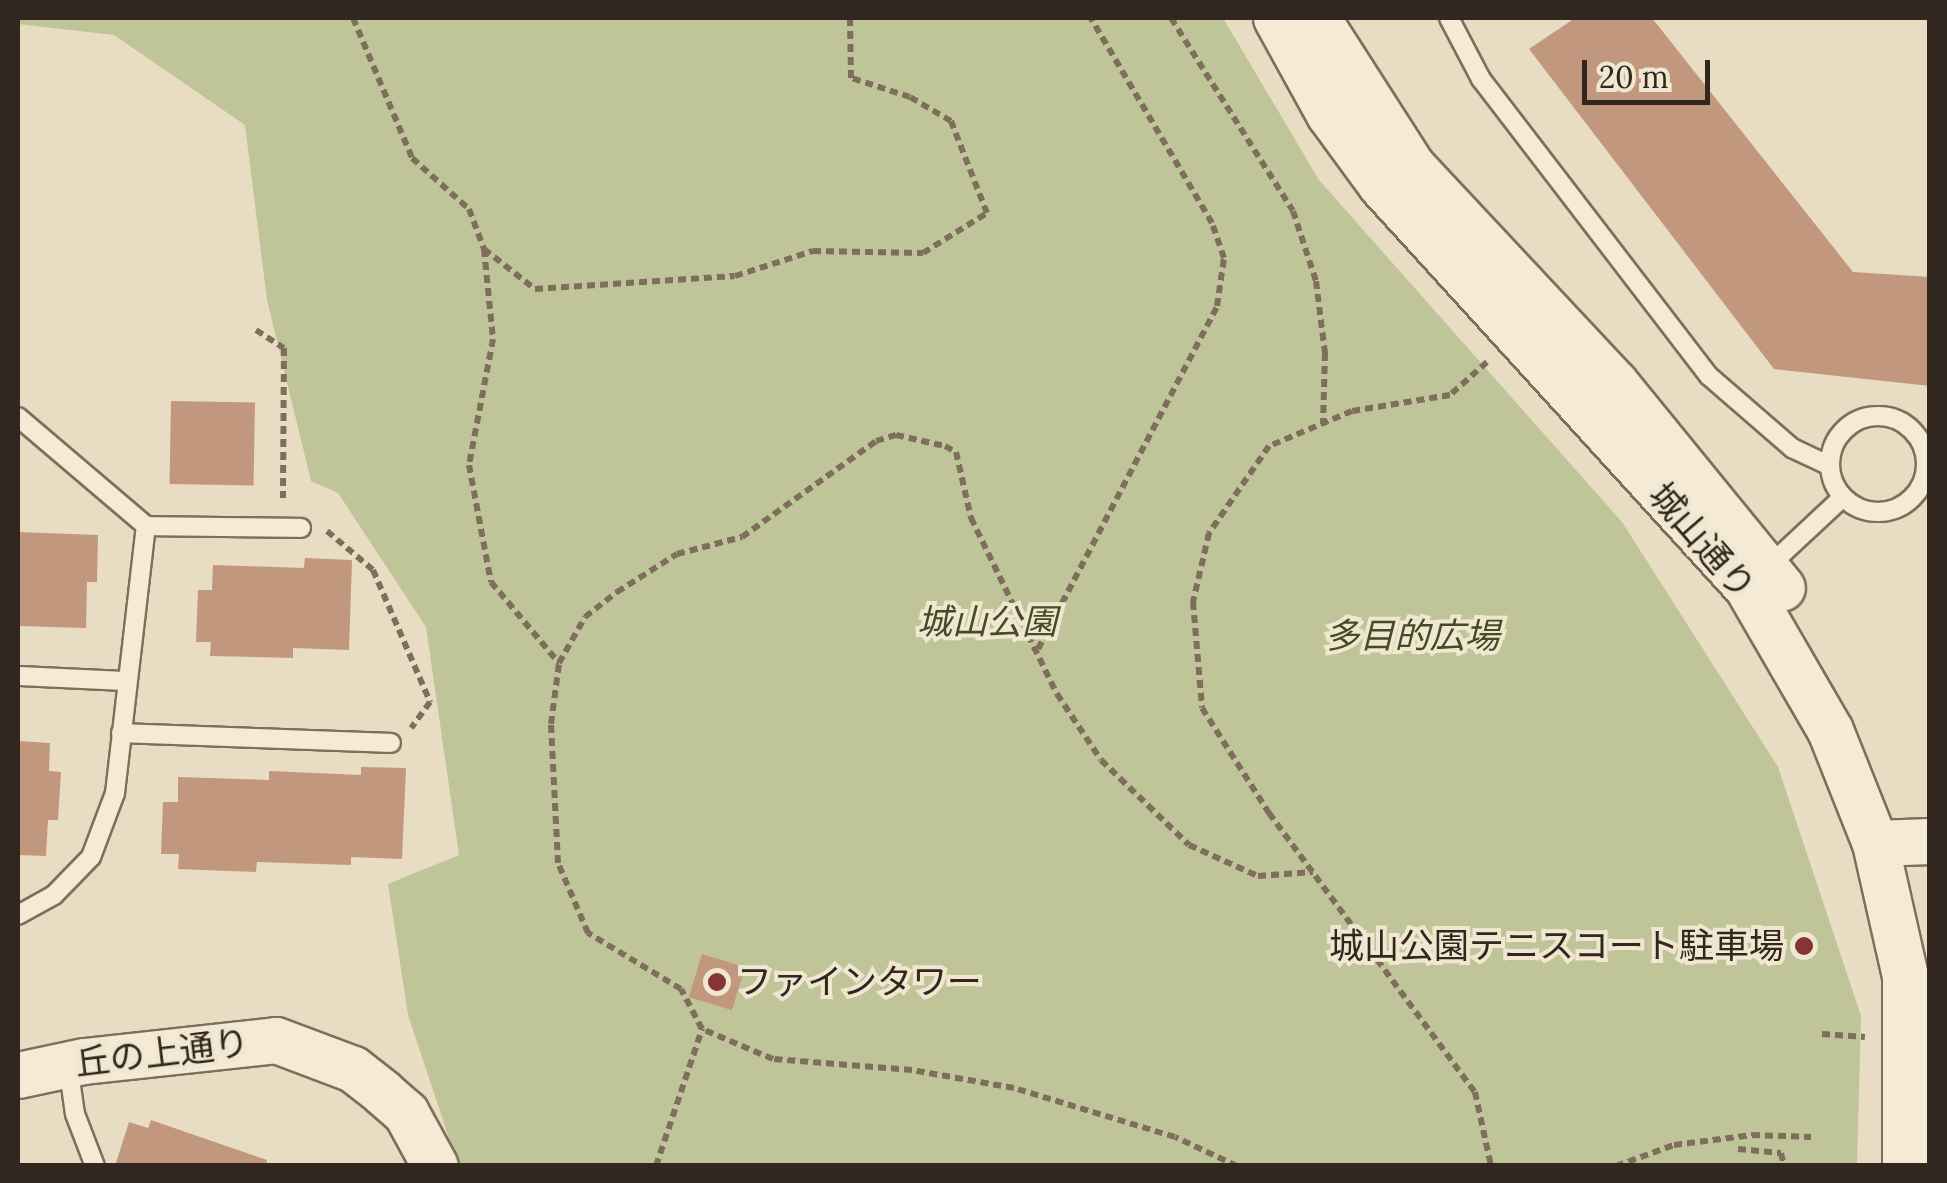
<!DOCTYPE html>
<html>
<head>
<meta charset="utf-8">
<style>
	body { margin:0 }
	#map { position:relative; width:1947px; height:1183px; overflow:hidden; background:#e8dcc3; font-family:Lora,"Noto Sans JP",serif }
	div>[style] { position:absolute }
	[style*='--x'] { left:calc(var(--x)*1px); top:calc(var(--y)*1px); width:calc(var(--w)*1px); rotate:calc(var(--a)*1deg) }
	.green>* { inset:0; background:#c0c499 }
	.building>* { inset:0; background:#c1987d; transform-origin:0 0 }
	.path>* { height:6px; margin-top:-3px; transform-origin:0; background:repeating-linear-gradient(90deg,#7f6e5c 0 8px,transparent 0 13px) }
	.roads { filter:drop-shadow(2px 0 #7f6e5c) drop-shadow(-2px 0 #7f6e5c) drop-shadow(0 2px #7f6e5c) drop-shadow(0 -2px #7f6e5c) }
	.service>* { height:18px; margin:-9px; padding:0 9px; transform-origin:9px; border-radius:9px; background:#f4ead5 }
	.service>.ring { margin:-9px; padding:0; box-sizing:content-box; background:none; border:18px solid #f4ead5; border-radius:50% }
	.tertiary>* { height:45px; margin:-22.5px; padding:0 22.5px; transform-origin:22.5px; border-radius:22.5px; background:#f4ead5 }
	.dots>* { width:28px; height:28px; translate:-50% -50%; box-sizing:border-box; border:5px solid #f0e7d1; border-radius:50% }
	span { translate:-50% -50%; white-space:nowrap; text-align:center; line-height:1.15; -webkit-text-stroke:8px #f0e7d1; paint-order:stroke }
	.street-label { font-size:35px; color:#31271e }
	.park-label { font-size:35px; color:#434b27; font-style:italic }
	.poi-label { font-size:35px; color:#31271e }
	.right { translate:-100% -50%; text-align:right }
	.left { translate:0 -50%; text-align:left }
	.frame { position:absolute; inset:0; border:20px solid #31271e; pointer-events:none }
	.scale { position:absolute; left:1582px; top:60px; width:128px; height:45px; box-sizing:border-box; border:5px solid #31271e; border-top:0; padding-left:12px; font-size:30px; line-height:35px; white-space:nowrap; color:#31271e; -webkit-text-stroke:8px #f0e7d1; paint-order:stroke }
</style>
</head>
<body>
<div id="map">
	<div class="green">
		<i style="clip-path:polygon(18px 18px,1223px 18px,1319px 180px,1622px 522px,1778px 767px,1861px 1016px,1857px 1165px,458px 1165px,408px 1015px,388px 884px,459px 855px,426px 627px,338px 493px,311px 481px,267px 300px,245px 125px,114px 35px,18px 24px)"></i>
	</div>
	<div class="building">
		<i style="clip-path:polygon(1575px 18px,1652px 18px,1853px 272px,1930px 277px,1930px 386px,1774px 369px,1529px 49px)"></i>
		<i style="left:171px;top:401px;width:84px;height:83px;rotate:1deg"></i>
		<i style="clip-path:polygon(18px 532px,98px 535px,97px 582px,87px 582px,86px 628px,18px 626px)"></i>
		<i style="clip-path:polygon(305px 558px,352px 560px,349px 650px,293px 648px,293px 658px,210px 656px,211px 642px,196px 642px,198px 590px,212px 590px,213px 565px,304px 568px)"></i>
		<i style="clip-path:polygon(18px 741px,50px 743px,49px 771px,61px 772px,58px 820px,48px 820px,46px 856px,18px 855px)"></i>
		<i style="clip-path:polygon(361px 767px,406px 768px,402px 859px,351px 857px,351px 865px,257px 862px,256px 872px,178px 869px,179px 854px,161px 854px,163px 802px,178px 802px,178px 777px,269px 780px,269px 771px,361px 775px)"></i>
		<i style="left:702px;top:954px;width:45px;height:45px;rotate:17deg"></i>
		<i style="clip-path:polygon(151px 1120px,267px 1160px,266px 1166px,115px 1166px,129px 1122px,148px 1128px)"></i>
	</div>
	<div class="path">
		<i style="--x:353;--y:18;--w:152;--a:67.1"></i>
		<i style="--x:412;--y:158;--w:76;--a:41.8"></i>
		<i style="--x:469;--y:209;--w:43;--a:69.4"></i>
		<i style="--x:484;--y:249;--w:65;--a:38.1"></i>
		<i style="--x:535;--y:289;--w:200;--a:-3.7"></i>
		<i style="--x:735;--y:276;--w:82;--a:-17.8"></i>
		<i style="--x:813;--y:251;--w:110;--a:1"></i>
		<i style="--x:923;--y:253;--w:75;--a:-32"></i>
		<i style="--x:987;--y:213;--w:99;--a:-111.4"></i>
		<i style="--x:951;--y:121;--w:48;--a:-149.7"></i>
		<i style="--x:910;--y:97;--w:62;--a:-162.1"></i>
		<i style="--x:851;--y:78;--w:60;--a:-91"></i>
		<i style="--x:1171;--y:18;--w:228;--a:57.7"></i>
		<i style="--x:1293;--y:211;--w:74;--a:71.8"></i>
		<i style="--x:1316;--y:281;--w:73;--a:82.9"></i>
		<i style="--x:1325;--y:353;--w:70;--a:91.6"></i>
		<i style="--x:484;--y:249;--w:90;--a:84.3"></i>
		<i style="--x:493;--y:339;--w:128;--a:100.8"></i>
		<i style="--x:469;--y:465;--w:119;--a:79.4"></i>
		<i style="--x:491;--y:582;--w:106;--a:50"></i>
		<i style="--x:256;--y:330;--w:33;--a:33"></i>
		<i style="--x:284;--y:348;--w:150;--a:90.4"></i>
		<i style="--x:1487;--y:362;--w:50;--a:138.3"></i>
		<i style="--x:1450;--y:395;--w:99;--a:170.7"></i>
		<i style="--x:1352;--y:411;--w:90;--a:157.1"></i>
		<i style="--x:1269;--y:446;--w:106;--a:124.6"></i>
		<i style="--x:1209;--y:533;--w:71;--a:103.1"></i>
		<i style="--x:1193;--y:602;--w:106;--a:85.1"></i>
		<i style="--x:1202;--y:708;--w:125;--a:57.5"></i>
		<i style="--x:1269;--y:813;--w:347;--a:53.6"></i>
		<i style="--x:1475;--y:1092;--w:76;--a:77.8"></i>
		<i style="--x:327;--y:531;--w:60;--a:40.3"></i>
		<i style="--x:373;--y:570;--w:144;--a:66.6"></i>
		<i style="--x:430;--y:702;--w:32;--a:126"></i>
		<i style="--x:1038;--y:649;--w:387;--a:-62.4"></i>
		<i style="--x:1217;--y:306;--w:49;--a:-81.7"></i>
		<i style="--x:1224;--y:258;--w:37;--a:-109"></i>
		<i style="--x:1212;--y:223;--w:238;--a:-120.6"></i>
		<i style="--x:1822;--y:1034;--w:43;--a:4"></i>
		<i style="--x:1738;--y:1149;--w:43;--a:5.3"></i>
		<i style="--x:1781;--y:1153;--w:13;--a:77"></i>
		<i style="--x:656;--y:1166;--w:145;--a:-71.4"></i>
		<i style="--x:1237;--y:1166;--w:68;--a:-154.9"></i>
		<i style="--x:1175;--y:1137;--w:168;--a:-163.1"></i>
		<i style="--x:1014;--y:1088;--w:104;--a:-170"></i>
		<i style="--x:912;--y:1070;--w:139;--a:-175.5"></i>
		<i style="--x:773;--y:1059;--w:77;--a:-157.1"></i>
		<i style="--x:702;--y:1029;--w:45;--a:-117.7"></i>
		<i style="--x:681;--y:989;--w:109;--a:-148.9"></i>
		<i style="--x:588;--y:933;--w:76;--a:-113.2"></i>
		<i style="--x:558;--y:863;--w:139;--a:-92.9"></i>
		<i style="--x:551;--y:724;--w:62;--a:-82.5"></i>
		<i style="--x:559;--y:663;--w:53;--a:-60.5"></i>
		<i style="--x:585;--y:617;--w:41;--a:-38"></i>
		<i style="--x:617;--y:592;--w:71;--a:-32.3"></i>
		<i style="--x:677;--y:554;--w:67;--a:-14.7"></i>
		<i style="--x:742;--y:537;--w:165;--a:-35.6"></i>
		<i style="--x:876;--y:441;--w:21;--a:-17"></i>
		<i style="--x:896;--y:435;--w:50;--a:12.7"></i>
		<i style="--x:945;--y:446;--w:13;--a:29"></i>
		<i style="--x:956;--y:452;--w:68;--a:77.2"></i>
		<i style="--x:971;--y:518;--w:196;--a:64"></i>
		<i style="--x:1057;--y:694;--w:79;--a:56.3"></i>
		<i style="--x:1101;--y:760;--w:122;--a:44"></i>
		<i style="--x:1189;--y:845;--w:76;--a:24.2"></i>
		<i style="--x:1258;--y:876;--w:55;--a:-4.2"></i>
		<i style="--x:1616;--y:1166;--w:62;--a:-19.9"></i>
		<i style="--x:1674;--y:1145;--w:79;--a:-7.3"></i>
		<i style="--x:1752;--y:1135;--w:59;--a:1.9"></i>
	</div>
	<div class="roads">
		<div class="service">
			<i style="--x:1449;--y:18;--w:69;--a:62.3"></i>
			<i style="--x:1481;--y:79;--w:374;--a:52.5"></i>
			<i style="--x:1709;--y:376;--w:110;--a:40.9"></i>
			<i style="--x:1792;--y:448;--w:42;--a:25.3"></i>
			<i class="ring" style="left:1830px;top:416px;width:78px;height:78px"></i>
			<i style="--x:18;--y:417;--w:168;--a:40.4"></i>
			<i style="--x:146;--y:526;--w:155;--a:0.7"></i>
			<i style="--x:1769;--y:566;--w:101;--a:-43"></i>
			<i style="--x:18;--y:676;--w:108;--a:2.7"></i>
			<i style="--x:121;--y:733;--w:270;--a:2.1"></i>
			<i style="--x:18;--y:915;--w:41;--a:-29.1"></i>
			<i style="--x:54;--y:895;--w:53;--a:-45.8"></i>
			<i style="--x:91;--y:857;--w:68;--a:-69.4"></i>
			<i style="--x:115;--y:793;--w:269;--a:-83.4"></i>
			<i style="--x:68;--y:1065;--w:49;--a:81.9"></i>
			<i style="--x:75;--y:1114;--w:56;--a:69"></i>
		</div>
		<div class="tertiary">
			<i style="--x:1276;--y:18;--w:110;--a:61.1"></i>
			<i style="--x:1329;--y:114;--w:88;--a:53.8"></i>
			<i style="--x:1381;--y:185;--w:544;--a:47.68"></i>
			<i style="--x:1747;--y:587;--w:165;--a:59.9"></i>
			<i style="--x:1830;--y:730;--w:122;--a:68.3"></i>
			<i style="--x:1875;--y:843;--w:136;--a:77.3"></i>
			<i style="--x:1905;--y:976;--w:190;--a:90"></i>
			<i style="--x:1317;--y:18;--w:176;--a:57.3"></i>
			<i style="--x:1412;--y:166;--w:297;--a:46.9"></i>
			<i style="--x:1615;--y:383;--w:264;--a:50.8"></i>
			<i style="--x:1875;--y:843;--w:55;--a:-2.1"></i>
			<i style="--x:18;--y:1075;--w:67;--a:-12"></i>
			<i style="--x:84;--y:1061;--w:193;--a:-6.2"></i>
			<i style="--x:276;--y:1040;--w:82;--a:20.6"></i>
			<i style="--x:353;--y:1069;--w:37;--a:38"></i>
			<i style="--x:382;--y:1092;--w:32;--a:41"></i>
			<i style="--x:406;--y:1113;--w:60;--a:61.3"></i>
		</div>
	</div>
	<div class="dots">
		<i style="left:1804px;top:946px;background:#873436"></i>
		<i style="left:717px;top:982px;background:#873436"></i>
	</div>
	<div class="street-label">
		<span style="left:1702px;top:541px;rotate:49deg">城山通り</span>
		<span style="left:162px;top:1053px;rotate:-7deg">丘の上通り</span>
	</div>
	<div class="park-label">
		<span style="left:987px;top:622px">城山公園</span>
		<span style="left:1412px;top:636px">多目的広場</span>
	</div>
	<div class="poi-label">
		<span class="right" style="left:1784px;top:946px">城山公園テニスコート駐車場</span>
		<span class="left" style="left:737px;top:982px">ファインタワー</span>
	</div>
	<div class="frame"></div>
	<div class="scale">20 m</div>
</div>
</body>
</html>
